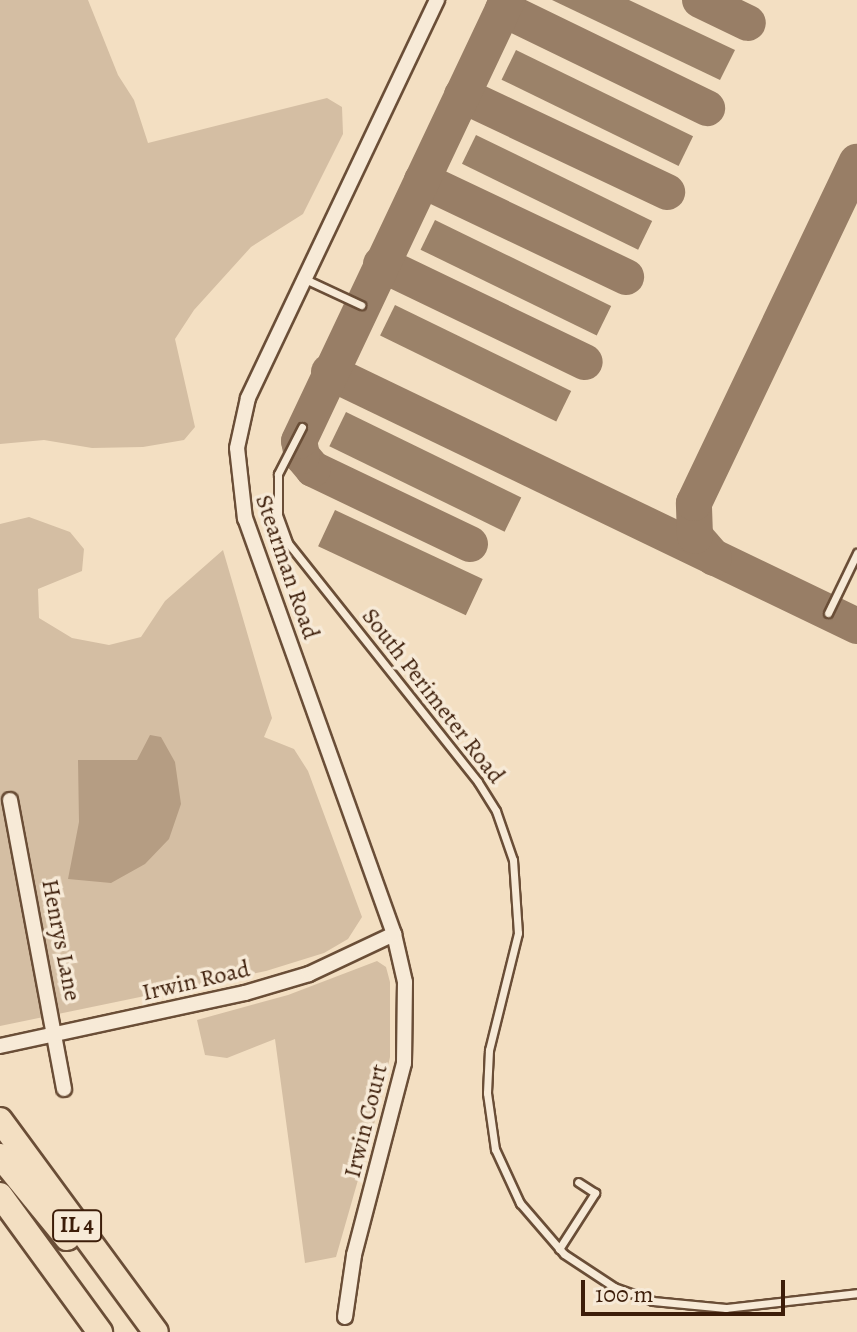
<!DOCTYPE html>
<html>
<head>
<meta charset="utf-8">
<style>
	body { margin:0 }
	#map { position:relative; width:857px; height:1332px; overflow:hidden; background:#f3dfc2; font-family:Alegreya,serif }
	div>[style] { position:absolute }
	[style*='--x'] { left:calc(var(--x)*1px); top:calc(var(--y)*1px); width:calc(var(--w)*1px); rotate:calc(var(--a)*1deg) }
	.green>* { inset:0; background:#d4bea3 }
	.water>* { inset:0; background:#b59d83 }
	.taxiway>* { height:36px; margin:-18px; padding:0 18px; transform-origin:18px; border-radius:18px; background:#987e66 }
	.building>* { inset:0; background:#9b8269; transform-origin:0 0 }
	.roads { filter:drop-shadow(2px 0 #6a4e37) drop-shadow(-2px 0 #6a4e37) drop-shadow(0 2px #6a4e37) drop-shadow(0 -2px #6a4e37) }
	.service>* { height:7px; margin:-3.5px; padding:0 3.5px; transform-origin:3.5px; border-radius:3.5px; background:#f7ead7 }
	.minor>* { height:14px; margin:-7px; padding:0 7px; transform-origin:7px; border-radius:7px; background:#f7ead7 }
	.trunk>* { height:24px; margin:-12px; padding:0 12px; transform-origin:12px; border-radius:12px; background:#f3dfc2 }
	span { translate:-50% -50%; white-space:nowrap; text-align:center; line-height:1.15; -webkit-text-stroke:7px #f7ead7; paint-order:stroke }
	.shield-label span { padding:2px 6px; background:#f7ead7; border:2px solid; border-radius:6px; -webkit-text-stroke-width:0 }
	.shield-label { font-size:22px; color:#3c1d09; font-weight:700 }
	.street-label { font-size:24px; color:#3c1d09 }
	.scale { position:absolute; left:581px; top:1280px; width:204px; height:36px; box-sizing:border-box; border:4px solid #3c1d09; border-top:0; padding-left:10px; font-size:24px; line-height:28px; white-space:nowrap; color:#3c1d09; -webkit-text-stroke:6px #f7ead7; paint-order:stroke }
</style>
</head>
<body>
<div id="map">
	<div class="green">
		<i style="clip-path:polygon(0 0,88px 0,118px 75px,134px 100px,148px 143px,327px 98px,342px 107px,343px 134px,303px 214px,251px 247px,194px 310px,175px 339px,195px 427px,184px 440px,143px 447px,92px 448px,44px 440px,0 444px)"></i>
		<i style="clip-path:polygon(29px 517px,70px 532px,84px 549px,82px 571px,38px 589px,39px 618px,72px 638px,109px 645px,141px 637px,165px 601px,223px 550px,272px 718px,264px 737px,294px 749px,308px 771px,362px 917px,348px 939px,324px 953px,266px 971px,0 1026px,0 524px)"></i>
		<i style="clip-path:polygon(377px 961px,386px 967px,390px 982px,390px 1057px,378px 1110px,336px 1257px,305px 1263px,275px 1039px,227px 1058px,205px 1055px,197px 1020px,288px 995px)"></i>
	</div>
	<div class="water">
		<i style="clip-path:polygon(150px 735px,161px 737px,175px 762px,181px 804px,169px 839px,145px 864px,111px 883px,68px 879px,79px 822px,78px 760px,137px 760px)"></i>
	</div>
	<div class="taxiway">
		<i style="--x:700;--y:0;--w:53;--a:25.6"></i>
		<i style="--x:503;--y:9;--w:227;--a:25.9"></i>
		<i style="--x:462;--y:95;--w:227;--a:25.3"></i>
		<i style="--x:422;--y:180;--w:226;--a:25.4"></i>
		<i style="--x:381;--y:264;--w:226;--a:25.7"></i>
		<i style="--x:329;--y:372;--w:586;--a:25.69"></i>
		<i style="--x:470;--y:544;--w:174;--a:-154.5"></i>
		<i style="--x:313;--y:469;--w:17;--a:-130"></i>
		<i style="--x:302;--y:456;--w:15;--a:-101"></i>
		<i style="--x:299;--y:441;--w:488;--a:-64.7"></i>
		<i style="--x:714;--y:558;--w:29;--a:-131"></i>
		<i style="--x:695;--y:536;--w:33;--a:-92"></i>
		<i style="--x:694;--y:503;--w:378;--a:-64.5"></i>
	</div>
	<div class="building">
		<i style="clip-path:polygon(552px 0,629px 0,735px 50px,720px 80px)"></i>
		<i style="left:516px;top:50px;width:197px;height:33px;rotate:26deg"></i>
		<i style="left:476px;top:135px;width:196px;height:32px;rotate:26deg"></i>
		<i style="left:435px;top:220px;width:196px;height:33px;rotate:26deg"></i>
		<i style="left:395px;top:305px;width:196px;height:34px;rotate:26deg"></i>
		<i style="left:346px;top:412px;width:195px;height:38px;rotate:26deg"></i>
		<i style="left:335px;top:510px;width:163px;height:40px;rotate:25deg"></i>
	</div>
	<div class="roads">
		<div class="service">
			<i style="--x:305;--y:279;--w:62;--a:24.9"></i>
			<i style="--x:302;--y:427;--w:53;--a:117.1"></i>
			<i style="--x:278;--y:474;--w:41;--a:90"></i>
			<i style="--x:278;--y:515;--w:30;--a:70"></i>
			<i style="--x:288;--y:543;--w:305;--a:51.5"></i>
			<i style="--x:478;--y:782;--w:34;--a:58"></i>
			<i style="--x:496;--y:811;--w:52;--a:70.9"></i>
			<i style="--x:513;--y:860;--w:73;--a:86.1"></i>
			<i style="--x:518;--y:933;--w:121;--a:103.9"></i>
			<i style="--x:489;--y:1050;--w:43;--a:92.7"></i>
			<i style="--x:487;--y:1093;--w:57;--a:81.9"></i>
			<i style="--x:495;--y:1149;--w:60;--a:65.2"></i>
			<i style="--x:520;--y:1203;--w:67;--a:49.2"></i>
			<i style="--x:564;--y:1254;--w:60;--a:33.4"></i>
			<i style="--x:614;--y:1287;--w:41;--a:19.7"></i>
			<i style="--x:653;--y:1301;--w:73;--a:5.5"></i>
			<i style="--x:726;--y:1308;--w:132;--a:-6.5"></i>
			<i style="--x:828;--y:613;--w:67;--a:-64.2"></i>
			<i style="--x:559;--y:1249;--w:67;--a:-57.3"></i>
			<i style="--x:595;--y:1193;--w:20;--a:-147"></i>
		</div>
		<div class="minor">
			<i style="--x:10;--y:800;--w:294;--a:79.4"></i>
			<i style="--x:0;--y:1046;--w:251;--a:-12.2"></i>
			<i style="--x:245;--y:993;--w:67;--a:-16.5"></i>
			<i style="--x:309;--y:974;--w:94;--a:-25.2"></i>
			<i style="--x:345;--y:1317;--w:63;--a:-81.7"></i>
			<i style="--x:354;--y:1255;--w:198;--a:-75.4"></i>
			<i style="--x:404;--y:1063;--w:81;--a:-89.3"></i>
			<i style="--x:405;--y:982;--w:49;--a:-102.9"></i>
			<i style="--x:394;--y:934;--w:441;--a:-109.7"></i>
			<i style="--x:245;--y:519;--w:71;--a:-96.4"></i>
			<i style="--x:237;--y:448;--w:51;--a:-77.6"></i>
			<i style="--x:248;--y:398;--w:441;--a:-64.6"></i>
		</div>
		<div class="trunk">
			<i style="--x:0;--y:1120;--w:263;--a:53.7"></i>
			<i style="--x:0;--y:1156;--w:106;--a:50.7"></i>
			<i style="--x:0;--y:1195;--w:170;--a:53.9"></i>
		</div>
	</div>
	<div class="shield-label">
		<span style="left:77px;top:1226px">IL 4</span>
	</div>
	<div class="street-label">
		<span style="left:287px;top:567px;rotate:71deg">Stearman Road</span>
		<span style="left:433px;top:696px;rotate:52deg">South Perimeter Road</span>
		<span style="left:61px;top:940px;rotate:79deg">Henrys Lane</span>
		<span style="left:196px;top:981px;rotate:-13deg">Irwin Road</span>
		<span style="left:366px;top:1121px;rotate:-76deg">Irwin Court</span>
	</div>
	<div class="scale">100 m</div>
</div>
</body>
</html>
